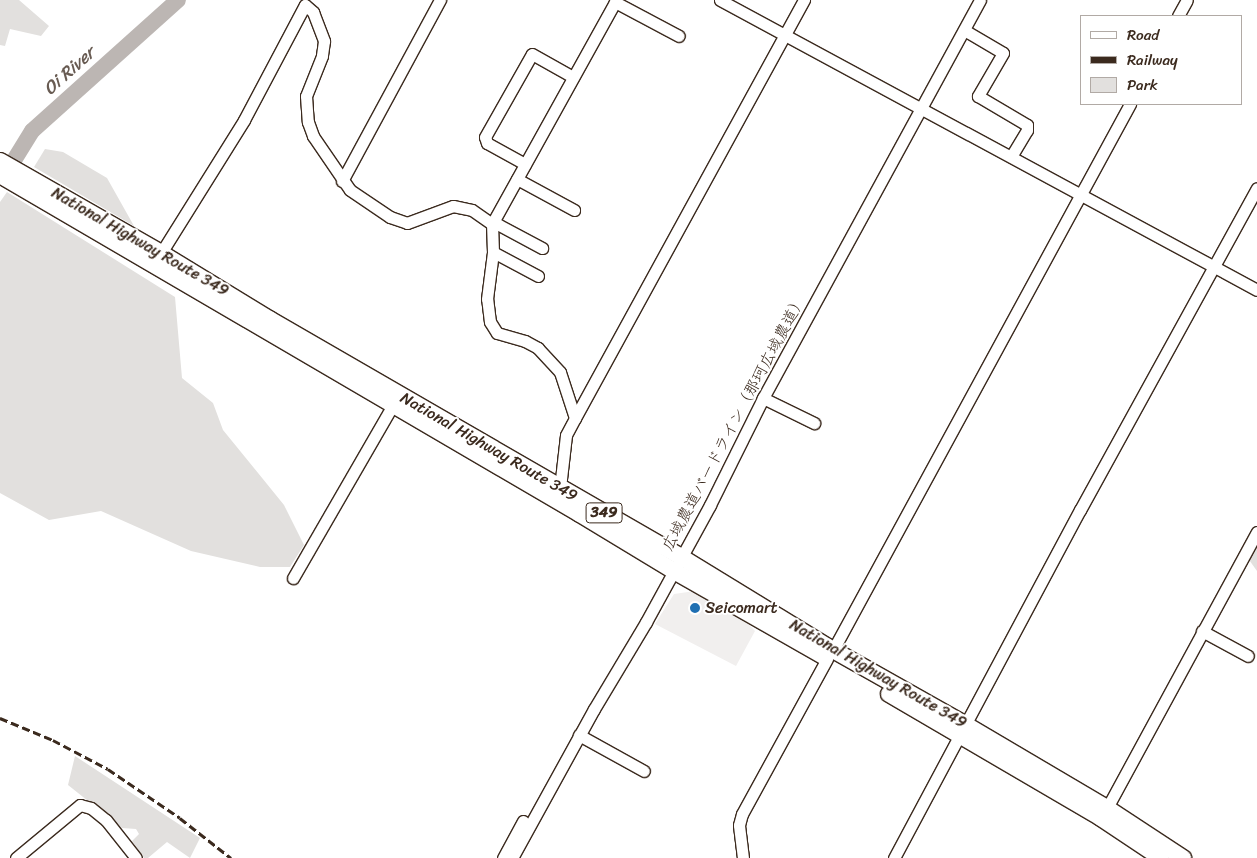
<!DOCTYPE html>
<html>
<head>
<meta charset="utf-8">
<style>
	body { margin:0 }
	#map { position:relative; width:1257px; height:858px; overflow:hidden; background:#fff; font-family:Sriracha,"Klee One",sans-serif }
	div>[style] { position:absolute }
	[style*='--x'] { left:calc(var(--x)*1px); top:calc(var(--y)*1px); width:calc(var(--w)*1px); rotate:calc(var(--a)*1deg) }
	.built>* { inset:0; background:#f1efee }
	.green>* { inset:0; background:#e2e0de }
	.river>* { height:16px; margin:-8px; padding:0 8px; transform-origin:8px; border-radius:8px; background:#bcb6b3 }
	.roads { filter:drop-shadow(1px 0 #3b2a1e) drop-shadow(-1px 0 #3b2a1e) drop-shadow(0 1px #3b2a1e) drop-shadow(0 -1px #3b2a1e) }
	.minor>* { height:11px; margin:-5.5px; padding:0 5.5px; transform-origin:5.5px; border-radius:5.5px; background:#fff }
	.highway>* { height:16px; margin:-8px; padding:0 8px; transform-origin:8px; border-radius:8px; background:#fff }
	.rail>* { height:2.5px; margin-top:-1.25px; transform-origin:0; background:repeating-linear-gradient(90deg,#3b2a1e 0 8px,transparent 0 12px) }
	.dots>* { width:14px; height:14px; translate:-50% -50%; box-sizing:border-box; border:2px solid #fff; border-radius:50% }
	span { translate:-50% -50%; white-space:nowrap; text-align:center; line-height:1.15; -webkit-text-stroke:4px #fff; paint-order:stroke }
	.shield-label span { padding:1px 4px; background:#fff; border:1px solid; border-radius:4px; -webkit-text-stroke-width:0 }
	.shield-label { font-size:15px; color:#3b2a1e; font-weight:700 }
	.street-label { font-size:16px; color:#3b2a1e }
	.poi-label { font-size:16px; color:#3b2a1e }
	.left { translate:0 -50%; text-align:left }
	.water-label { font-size:18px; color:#685b52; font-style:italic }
	.legend { position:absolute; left:1080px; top:15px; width:162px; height:90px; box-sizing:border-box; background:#fff; border:1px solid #b1aaa5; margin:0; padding:6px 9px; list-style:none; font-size:15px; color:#3b2a1e }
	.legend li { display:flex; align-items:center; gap:10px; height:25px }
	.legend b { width:25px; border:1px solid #b1aaa5 }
</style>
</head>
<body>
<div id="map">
	<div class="built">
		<i style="clip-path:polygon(695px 591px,743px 618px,755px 631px,736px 666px,655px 624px,674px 594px)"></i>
	</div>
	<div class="green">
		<i style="clip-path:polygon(0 0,19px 0,49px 26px,41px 36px,10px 29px,5px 46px,0 45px)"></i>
		<i style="clip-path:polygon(45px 149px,63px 152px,107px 178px,134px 226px,34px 167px)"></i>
		<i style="clip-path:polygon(7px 192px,175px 297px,182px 378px,213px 403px,223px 430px,284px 505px,304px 545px,290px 567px,260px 567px,191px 551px,101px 511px,49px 520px,0 493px,0 202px)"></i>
		<i style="clip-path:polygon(1257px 546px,1257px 571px,1247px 557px)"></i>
		<i style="clip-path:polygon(75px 756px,200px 838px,190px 858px,167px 842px,148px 858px,144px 858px,132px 841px,139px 834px,136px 829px,122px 828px,68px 785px)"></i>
	</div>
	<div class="river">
		<i style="--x:3;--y:178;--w:55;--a:-58.3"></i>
		<i style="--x:32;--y:131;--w:196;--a:-41.9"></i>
	</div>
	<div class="roads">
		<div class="minor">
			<i style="--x:720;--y:0;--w:610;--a:28.37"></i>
			<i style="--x:615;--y:2;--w:72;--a:28"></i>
			<i style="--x:1178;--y:16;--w:18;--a:-61"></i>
			<i style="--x:964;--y:30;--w:45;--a:30.5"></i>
			<i style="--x:1003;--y:53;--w:50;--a:120.2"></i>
			<i style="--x:978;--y:96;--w:57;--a:30.6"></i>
			<i style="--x:1027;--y:125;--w:5;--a:90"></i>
			<i style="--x:1027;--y:130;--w:31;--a:121"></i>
			<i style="--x:525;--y:164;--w:43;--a:-151.1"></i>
			<i style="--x:487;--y:143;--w:6;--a:-108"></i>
			<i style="--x:485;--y:137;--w:95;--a:-60.5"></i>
			<i style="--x:532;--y:54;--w:47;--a:29.3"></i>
			<i style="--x:517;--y:179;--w:65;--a:28.5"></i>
			<i style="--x:342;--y:181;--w:206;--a:-61.6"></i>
			<i style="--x:493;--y:252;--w:51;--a:28.1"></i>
			<i style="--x:161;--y:253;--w:157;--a:-58"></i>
			<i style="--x:244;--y:120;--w:130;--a:-62.1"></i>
			<i style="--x:305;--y:5;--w:11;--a:41"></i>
			<i style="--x:313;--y:12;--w:31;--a:69"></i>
			<i style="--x:324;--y:41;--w:15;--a:98"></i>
			<i style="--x:322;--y:56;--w:43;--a:111.8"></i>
			<i style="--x:306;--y:96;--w:26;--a:86"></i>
			<i style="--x:308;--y:122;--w:15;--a:70"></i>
			<i style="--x:313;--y:136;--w:65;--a:55.6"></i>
			<i style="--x:350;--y:190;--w:48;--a:34"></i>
			<i style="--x:390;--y:217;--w:18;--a:19"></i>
			<i style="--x:407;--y:223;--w:49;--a:-20.3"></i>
			<i style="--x:453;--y:206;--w:19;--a:12"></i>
			<i style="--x:472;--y:210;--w:24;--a:35"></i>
			<i style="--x:492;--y:224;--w:7;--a:8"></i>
			<i style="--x:499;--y:225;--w:49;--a:28.1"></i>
			<i style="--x:763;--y:398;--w:57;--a:26.1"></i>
			<i style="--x:575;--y:418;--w:48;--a:-108.1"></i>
			<i style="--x:560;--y:372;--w:33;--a:-133"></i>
			<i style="--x:538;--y:348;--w:15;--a:-152"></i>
			<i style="--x:525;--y:341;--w:29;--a:-164"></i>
			<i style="--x:497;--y:333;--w:13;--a:-122"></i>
			<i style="--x:490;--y:322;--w:23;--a:-97"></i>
			<i style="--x:487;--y:299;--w:47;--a:-82.7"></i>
			<i style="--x:493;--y:252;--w:28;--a:-92"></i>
			<i style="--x:492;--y:224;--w:256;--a:-61"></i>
			<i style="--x:554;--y:491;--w:14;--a:-60"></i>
			<i style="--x:561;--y:479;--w:44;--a:-83.5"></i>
			<i style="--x:566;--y:435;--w:19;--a:-62"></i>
			<i style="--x:575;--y:418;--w:477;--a:-61.3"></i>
			<i style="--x:293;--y:578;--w:200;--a:-60"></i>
			<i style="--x:1202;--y:631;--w:52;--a:28.5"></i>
			<i style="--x:833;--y:650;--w:622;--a:-61.46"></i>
			<i style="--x:579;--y:735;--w:74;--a:29"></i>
			<i style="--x:1107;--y:808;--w:314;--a:-61.5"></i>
			<i style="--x:16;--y:858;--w:83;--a:-39.6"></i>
			<i style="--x:80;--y:805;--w:11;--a:15"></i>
			<i style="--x:91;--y:808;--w:19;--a:39"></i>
			<i style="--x:106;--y:820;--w:48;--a:51.7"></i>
			<i style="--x:503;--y:858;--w:42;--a:-61.6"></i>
			<i style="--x:512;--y:858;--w:170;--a:-61.2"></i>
			<i style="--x:594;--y:709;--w:101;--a:-59.1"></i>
			<i style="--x:646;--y:622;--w:133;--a:-61.3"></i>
			<i style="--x:710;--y:505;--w:119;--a:-63.6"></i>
			<i style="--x:763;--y:398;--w:453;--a:-61.4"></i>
			<i style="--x:743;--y:858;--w:33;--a:-97"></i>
			<i style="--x:739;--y:825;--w:11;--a:-75"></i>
			<i style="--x:742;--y:814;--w:177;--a:-61.3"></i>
			<i style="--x:894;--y:858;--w:395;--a:-61.9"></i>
			<i style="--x:1080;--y:510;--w:367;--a:-61.2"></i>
		</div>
		<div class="highway">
			<i style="--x:0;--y:161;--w:185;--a:29.7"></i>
			<i style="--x:161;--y:253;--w:127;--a:31.4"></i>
			<i style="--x:269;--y:319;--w:476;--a:30"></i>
			<i style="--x:681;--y:557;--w:178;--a:31.5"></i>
			<i style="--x:833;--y:650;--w:153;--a:29.4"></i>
			<i style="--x:966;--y:725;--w:164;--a:30.5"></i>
			<i style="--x:1107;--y:808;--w:91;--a:33.3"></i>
			<i style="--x:0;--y:175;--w:672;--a:30.31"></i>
			<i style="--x:580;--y:514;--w:110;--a:31.2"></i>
			<i style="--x:674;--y:571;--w:174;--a:29.7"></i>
			<i style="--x:889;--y:694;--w:246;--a:30.3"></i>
			<i style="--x:1101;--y:818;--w:72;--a:33.7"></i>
		</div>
	</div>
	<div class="rail">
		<i style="--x:0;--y:718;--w:57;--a:22.5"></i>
		<i style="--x:53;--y:740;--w:62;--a:27.8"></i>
		<i style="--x:108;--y:769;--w:87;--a:34.2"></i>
		<i style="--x:180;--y:818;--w:65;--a:38.1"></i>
	</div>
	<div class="dots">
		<i style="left:695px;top:608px;background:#1f6fb2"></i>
	</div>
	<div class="shield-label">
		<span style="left:604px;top:513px">349</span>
	</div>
	<div class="street-label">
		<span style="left:140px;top:242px;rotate:30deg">National Highway Route 349</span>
		<span style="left:734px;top:423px;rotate:-62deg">広域農道バードライン（那珂広域農道）</span>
		<span style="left:489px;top:447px;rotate:30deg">National Highway Route 349</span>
		<span style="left:878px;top:674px;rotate:30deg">National Highway Route 349</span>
	</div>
	<div class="poi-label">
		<span class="left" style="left:705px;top:608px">Seicomart</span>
	</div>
	<div class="water-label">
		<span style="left:69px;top:71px;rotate:-42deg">Oi River</span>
	</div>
	<ul class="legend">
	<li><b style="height:6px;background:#fff"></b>Road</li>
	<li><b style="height:6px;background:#3b2a1e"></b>Railway</li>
	<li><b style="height:14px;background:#e2e0de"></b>Park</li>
	</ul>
</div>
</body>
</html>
